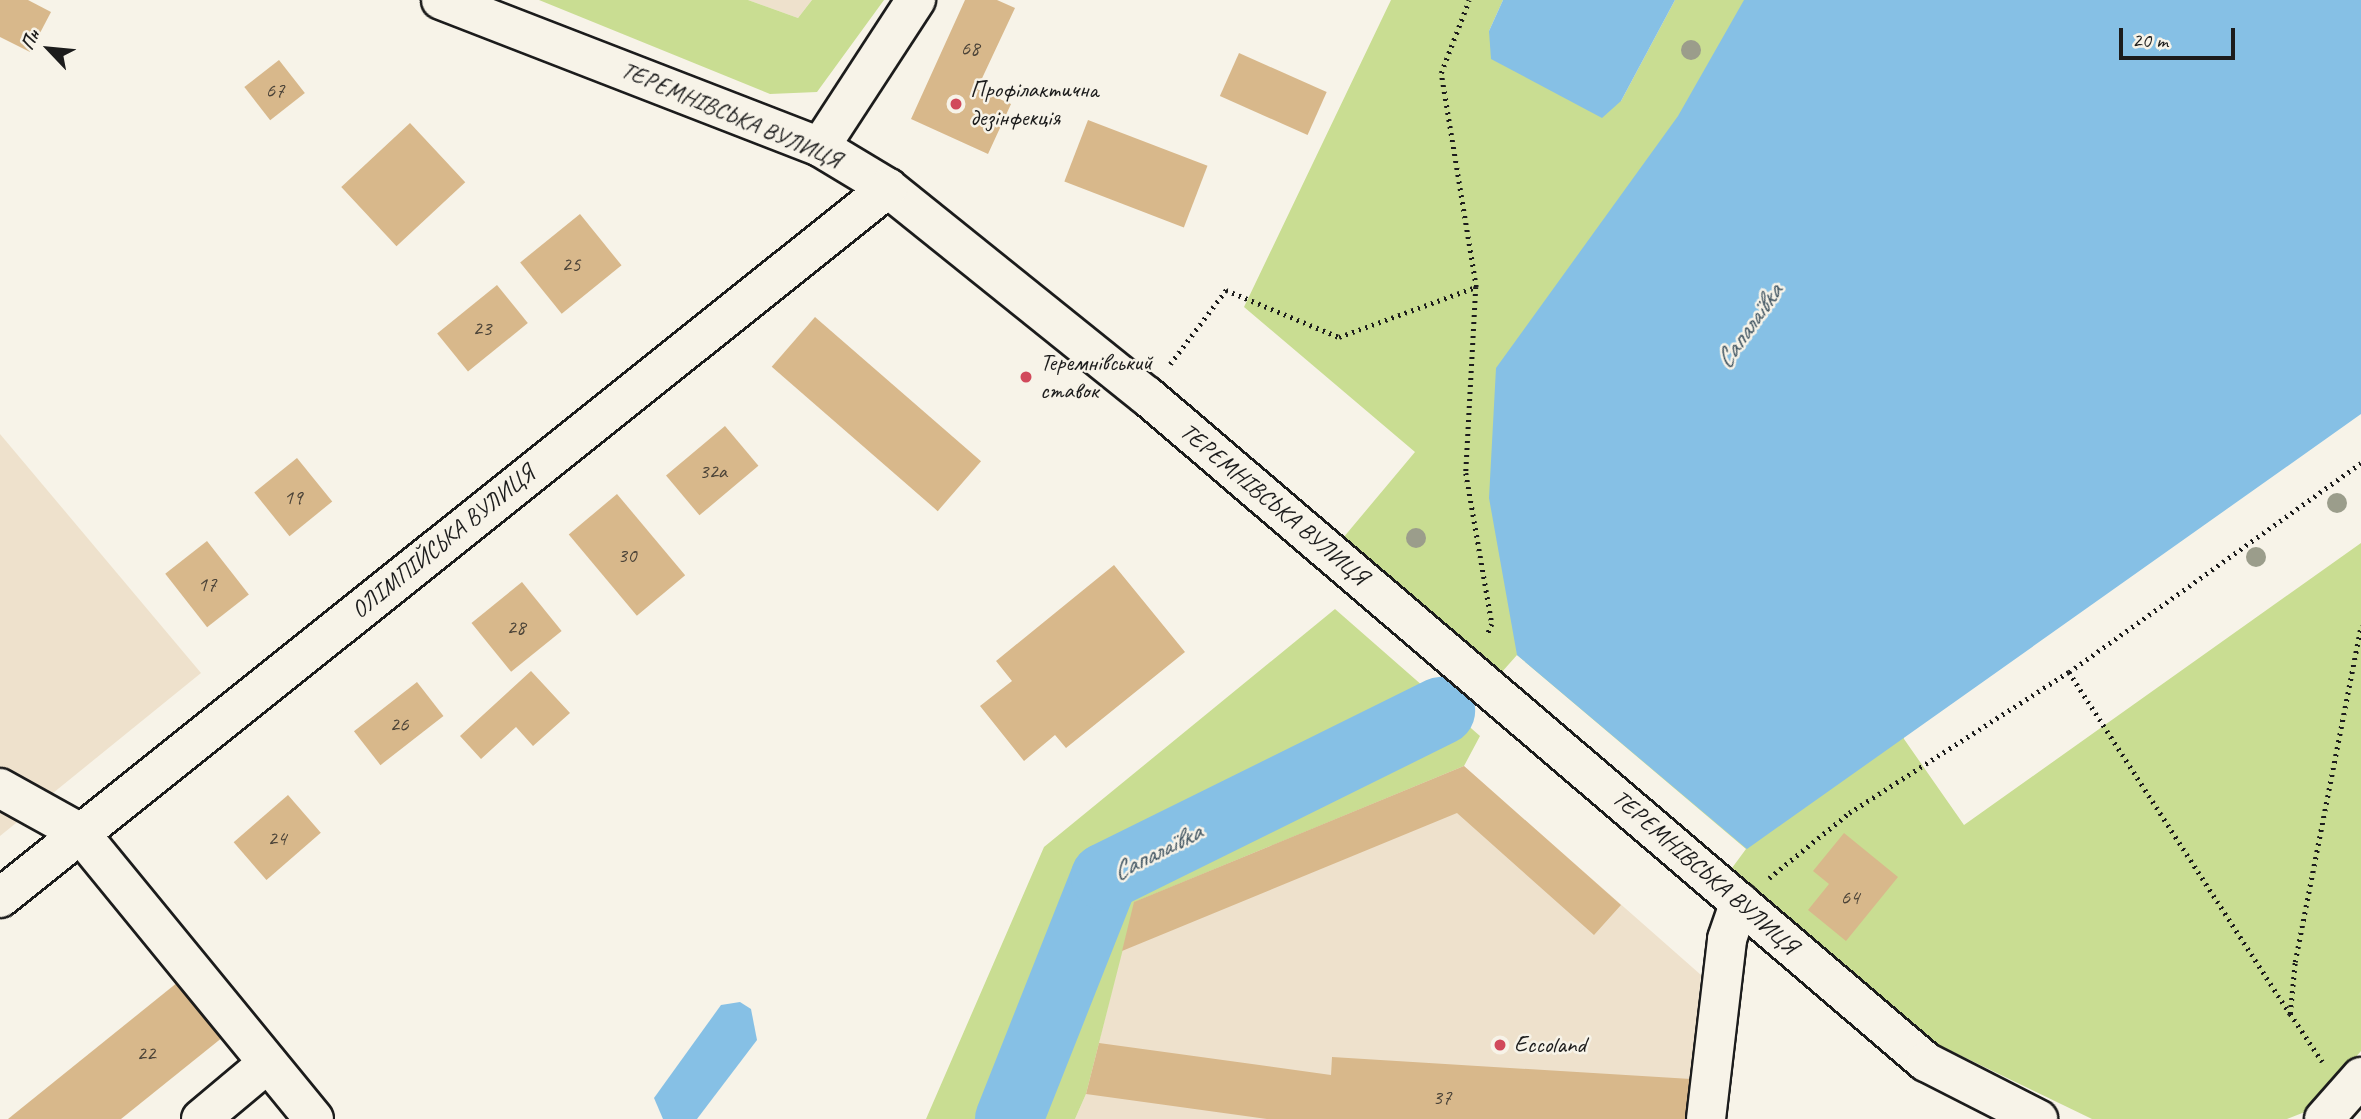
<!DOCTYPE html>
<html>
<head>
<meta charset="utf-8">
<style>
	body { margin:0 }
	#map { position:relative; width:2361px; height:1119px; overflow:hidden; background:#f7f3e8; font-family:Caveat,sans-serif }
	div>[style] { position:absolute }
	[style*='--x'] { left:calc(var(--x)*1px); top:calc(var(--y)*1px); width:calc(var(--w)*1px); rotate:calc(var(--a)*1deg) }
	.built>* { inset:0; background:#eee1cc }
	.green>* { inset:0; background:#c9dd92 }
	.water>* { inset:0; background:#86c0e5 }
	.river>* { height:68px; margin:-34px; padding:0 34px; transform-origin:34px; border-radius:34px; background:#86c0e5 }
	.building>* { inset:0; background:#d8b88b; transform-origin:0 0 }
	.path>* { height:4.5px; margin-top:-2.25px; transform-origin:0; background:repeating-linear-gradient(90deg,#1c1c1c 0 2px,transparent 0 7px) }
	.roads { filter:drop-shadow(2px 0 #1c1c1c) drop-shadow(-2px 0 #1c1c1c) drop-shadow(0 2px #1c1c1c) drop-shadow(0 -2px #1c1c1c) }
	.minor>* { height:38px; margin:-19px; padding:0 19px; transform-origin:19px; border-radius:19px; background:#f7f3e8 }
	.trees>* { width:20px; height:20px; margin:-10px; border-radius:50%; background:#9b9d8b }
	.dots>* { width:19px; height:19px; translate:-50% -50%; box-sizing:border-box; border:4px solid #f7f3e8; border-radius:50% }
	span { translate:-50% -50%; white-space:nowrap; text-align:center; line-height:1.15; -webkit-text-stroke:5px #f7f3e8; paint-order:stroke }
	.number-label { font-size:21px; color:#4b4338 }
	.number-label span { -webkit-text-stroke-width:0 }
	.poi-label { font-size:24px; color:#1c1c1c }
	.left { translate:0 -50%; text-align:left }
	.street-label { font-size:24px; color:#1c1c1c }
	.water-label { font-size:26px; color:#415562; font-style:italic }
	.north { position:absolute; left:14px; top:14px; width:70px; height:70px; -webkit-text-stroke:5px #f7f3e8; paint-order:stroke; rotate:296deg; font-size:19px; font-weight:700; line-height:28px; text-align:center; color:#1c1c1c }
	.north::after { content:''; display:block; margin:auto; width:24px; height:32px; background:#1c1c1c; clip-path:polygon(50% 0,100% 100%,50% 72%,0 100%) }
	.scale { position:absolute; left:2119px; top:28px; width:116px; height:32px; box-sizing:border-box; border:4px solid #1c1c1c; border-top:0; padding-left:9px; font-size:21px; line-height:24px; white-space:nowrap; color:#1c1c1c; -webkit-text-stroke:5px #f7f3e8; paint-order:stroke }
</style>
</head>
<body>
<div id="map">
	<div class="built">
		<i style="clip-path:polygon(748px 0,812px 0,798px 18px)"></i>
		<i style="clip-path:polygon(0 434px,201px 673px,0 836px)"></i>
		<i style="clip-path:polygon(1464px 766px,1701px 975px,1688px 1119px,1075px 1119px,1086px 1094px,1134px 902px)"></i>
	</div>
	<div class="green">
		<i style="clip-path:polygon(539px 0,748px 0,798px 18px,812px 0,884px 0,817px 92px,770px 94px)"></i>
		<i style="clip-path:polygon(1391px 0,1503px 0,1489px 31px,1621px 101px,1675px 0,1801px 0,1904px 739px,1964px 825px,2361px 543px,2361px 1051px,2310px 1110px,2287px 1119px,2092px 1119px,1939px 1045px,1732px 868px,1746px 849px,1517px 655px,1501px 673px,1343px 538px,1415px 452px,1244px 307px)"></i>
		<i style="clip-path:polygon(1335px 609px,1480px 736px,1464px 766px,1135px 902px,1086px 1094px,1075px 1119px,926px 1119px,1044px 847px)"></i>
	</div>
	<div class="water">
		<i style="clip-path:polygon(1503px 0,1675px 0,1621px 101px,1602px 118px,1491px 59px,1489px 31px)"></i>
		<i style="clip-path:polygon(1744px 0,2361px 0,2361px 414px,1747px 849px,1517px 655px,1489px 498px,1496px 368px,1678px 116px)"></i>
		<i style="clip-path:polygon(740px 1002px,751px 1009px,757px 1040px,697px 1119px,663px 1119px,654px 1098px,721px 1005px)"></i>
	</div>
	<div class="river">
		<i style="--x:1009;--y:1119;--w:260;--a:-68.4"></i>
		<i style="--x:1105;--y:877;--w:375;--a:-26.3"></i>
	</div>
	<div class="building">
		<i style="clip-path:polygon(0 0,28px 0,51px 12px,30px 52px,0 37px)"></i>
		<i style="clip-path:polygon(965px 0,997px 0,1015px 8px,977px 89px,1011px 104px,988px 154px,911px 119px)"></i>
		<i style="left:1239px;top:53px;width:96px;height:47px;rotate:24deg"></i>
		<i style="left:279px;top:60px;width:42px;height:44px;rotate:52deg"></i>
		<i style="left:1088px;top:120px;width:128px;height:66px;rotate:21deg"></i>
		<i style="left:410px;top:123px;width:81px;height:94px;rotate:47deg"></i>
		<i style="left:580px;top:214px;width:66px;height:77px;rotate:51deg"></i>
		<i style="left:497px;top:285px;width:49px;height:77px;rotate:51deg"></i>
		<i style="left:815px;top:317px;width:220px;height:66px;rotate:41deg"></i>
		<i style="left:725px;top:426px;width:52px;height:77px;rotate:50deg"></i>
		<i style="left:297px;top:458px;width:56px;height:55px;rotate:51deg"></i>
		<i style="left:617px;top:494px;width:106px;height:63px;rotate:50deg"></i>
		<i style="left:207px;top:541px;width:68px;height:53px;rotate:52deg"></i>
		<i style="clip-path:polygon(1114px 565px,1185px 652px,1066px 748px,1055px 735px,1024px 761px,980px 706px,1012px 681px,996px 661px)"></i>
		<i style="left:522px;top:582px;width:63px;height:65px;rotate:51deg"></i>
		<i style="clip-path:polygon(531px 671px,570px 713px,533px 746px,516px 727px,481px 759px,460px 736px)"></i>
		<i style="left:417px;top:682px;width:43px;height:80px;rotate:52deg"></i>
		<i style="clip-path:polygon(1464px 766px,1621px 905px,1594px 935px,1457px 813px,1122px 951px,1134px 902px)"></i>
		<i style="left:288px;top:795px;width:50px;height:72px;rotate:49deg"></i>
		<i style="clip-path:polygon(1844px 833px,1898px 877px,1846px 941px,1808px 910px,1829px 884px,1813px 871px)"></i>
		<i style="clip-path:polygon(178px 982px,223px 1037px,121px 1119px,8px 1119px)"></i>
		<i style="clip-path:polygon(1099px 1043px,1331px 1075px,1332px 1057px,1691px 1079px,1688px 1119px,1267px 1119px,1086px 1094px)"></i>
	</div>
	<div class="path">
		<i style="--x:1476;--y:287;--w:186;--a:93.1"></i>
		<i style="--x:1466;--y:473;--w:153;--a:80.2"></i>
		<i style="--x:1492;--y:624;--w:13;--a:113"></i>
		<i style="--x:1170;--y:364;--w:93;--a:-52.9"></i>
		<i style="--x:1226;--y:290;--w:122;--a:22.6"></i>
		<i style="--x:1339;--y:337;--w:146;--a:-20.1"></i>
		<i style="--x:1476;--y:287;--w:217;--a:-99.3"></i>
		<i style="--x:1441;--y:73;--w:78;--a:-69"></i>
		<i style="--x:2069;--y:672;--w:407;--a:57.1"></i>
		<i style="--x:1769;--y:878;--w:103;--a:-39.1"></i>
		<i style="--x:1849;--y:813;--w:261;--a:-32.7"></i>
		<i style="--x:2069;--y:672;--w:359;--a:-35.6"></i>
		<i style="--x:2322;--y:1062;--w:58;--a:-123.7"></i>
		<i style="--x:2290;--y:1014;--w:52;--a:-84.5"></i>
		<i style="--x:2295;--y:962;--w:343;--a:-78.9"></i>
	</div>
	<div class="roads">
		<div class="minor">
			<i style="--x:441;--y:0;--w:407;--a:21.2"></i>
			<i style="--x:820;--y:147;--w:79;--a:31.1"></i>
			<i style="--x:888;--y:188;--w:332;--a:38.8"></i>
			<i style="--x:1147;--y:396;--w:1025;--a:40.53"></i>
			<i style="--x:1926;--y:1062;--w:126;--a:27"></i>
			<i style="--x:820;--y:147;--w:176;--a:-56.9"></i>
			<i style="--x:0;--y:788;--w:90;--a:29.1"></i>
			<i style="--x:79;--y:832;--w:371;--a:50.7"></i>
			<i style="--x:0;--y:898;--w:1137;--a:-38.64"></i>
			<i style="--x:201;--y:1119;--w:87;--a:-39.9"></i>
			<i style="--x:1706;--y:1119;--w:181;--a:-83.3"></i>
			<i style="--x:1727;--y:939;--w:39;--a:-71"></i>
			<i style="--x:2324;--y:1119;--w:56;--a:-48.6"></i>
		</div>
	</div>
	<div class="trees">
		<i style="left:1691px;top:50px"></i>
		<i style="left:2337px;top:503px"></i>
		<i style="left:1416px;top:538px"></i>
		<i style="left:2256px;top:557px"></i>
	</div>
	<div class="dots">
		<i style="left:956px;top:104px;background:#d1495b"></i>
		<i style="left:1026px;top:377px;background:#d1495b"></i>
		<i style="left:1500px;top:1045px;background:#d1495b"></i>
	</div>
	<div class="number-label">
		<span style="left:970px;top:48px">68</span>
		<span style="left:275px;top:90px">67</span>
		<span style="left:571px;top:264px">25</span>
		<span style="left:482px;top:328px">23</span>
		<span style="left:713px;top:471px">32а</span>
		<span style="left:293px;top:497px">19</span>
		<span style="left:627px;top:555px">30</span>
		<span style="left:207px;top:584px">17</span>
		<span style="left:516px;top:627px">28</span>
		<span style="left:399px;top:724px">26</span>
		<span style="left:277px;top:838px">24</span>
		<span style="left:1850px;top:897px">64</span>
		<span style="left:146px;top:1053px">22</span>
		<span style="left:1442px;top:1097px">37</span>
	</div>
	<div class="poi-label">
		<span class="left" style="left:970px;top:104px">Профілактична<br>дезінфекція</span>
		<span class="left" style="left:1040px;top:377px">Теремнівський<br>ставок</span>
		<span class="left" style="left:1514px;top:1045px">Eccoland</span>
	</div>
	<div class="street-label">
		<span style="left:731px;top:115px;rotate:23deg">ТЕРЕМНІВСЬКА ВУЛИЦЯ</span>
		<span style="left:1274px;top:504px;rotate:40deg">ТЕРЕМНІВСЬКА ВУЛИЦЯ</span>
		<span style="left:443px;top:542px;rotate:-39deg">ОЛІМПІЙСЬКА ВУЛИЦЯ</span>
		<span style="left:1705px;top:872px;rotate:41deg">ТЕРЕМНІВСЬКА ВУЛИЦЯ</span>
	</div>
	<div class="water-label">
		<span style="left:1749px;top:326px;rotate:-55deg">Сапалаївка</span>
		<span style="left:1157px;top:852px;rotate:-27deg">Сапалаївка</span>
	</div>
	<div class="north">Пн</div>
	<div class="scale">20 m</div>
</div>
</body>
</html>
